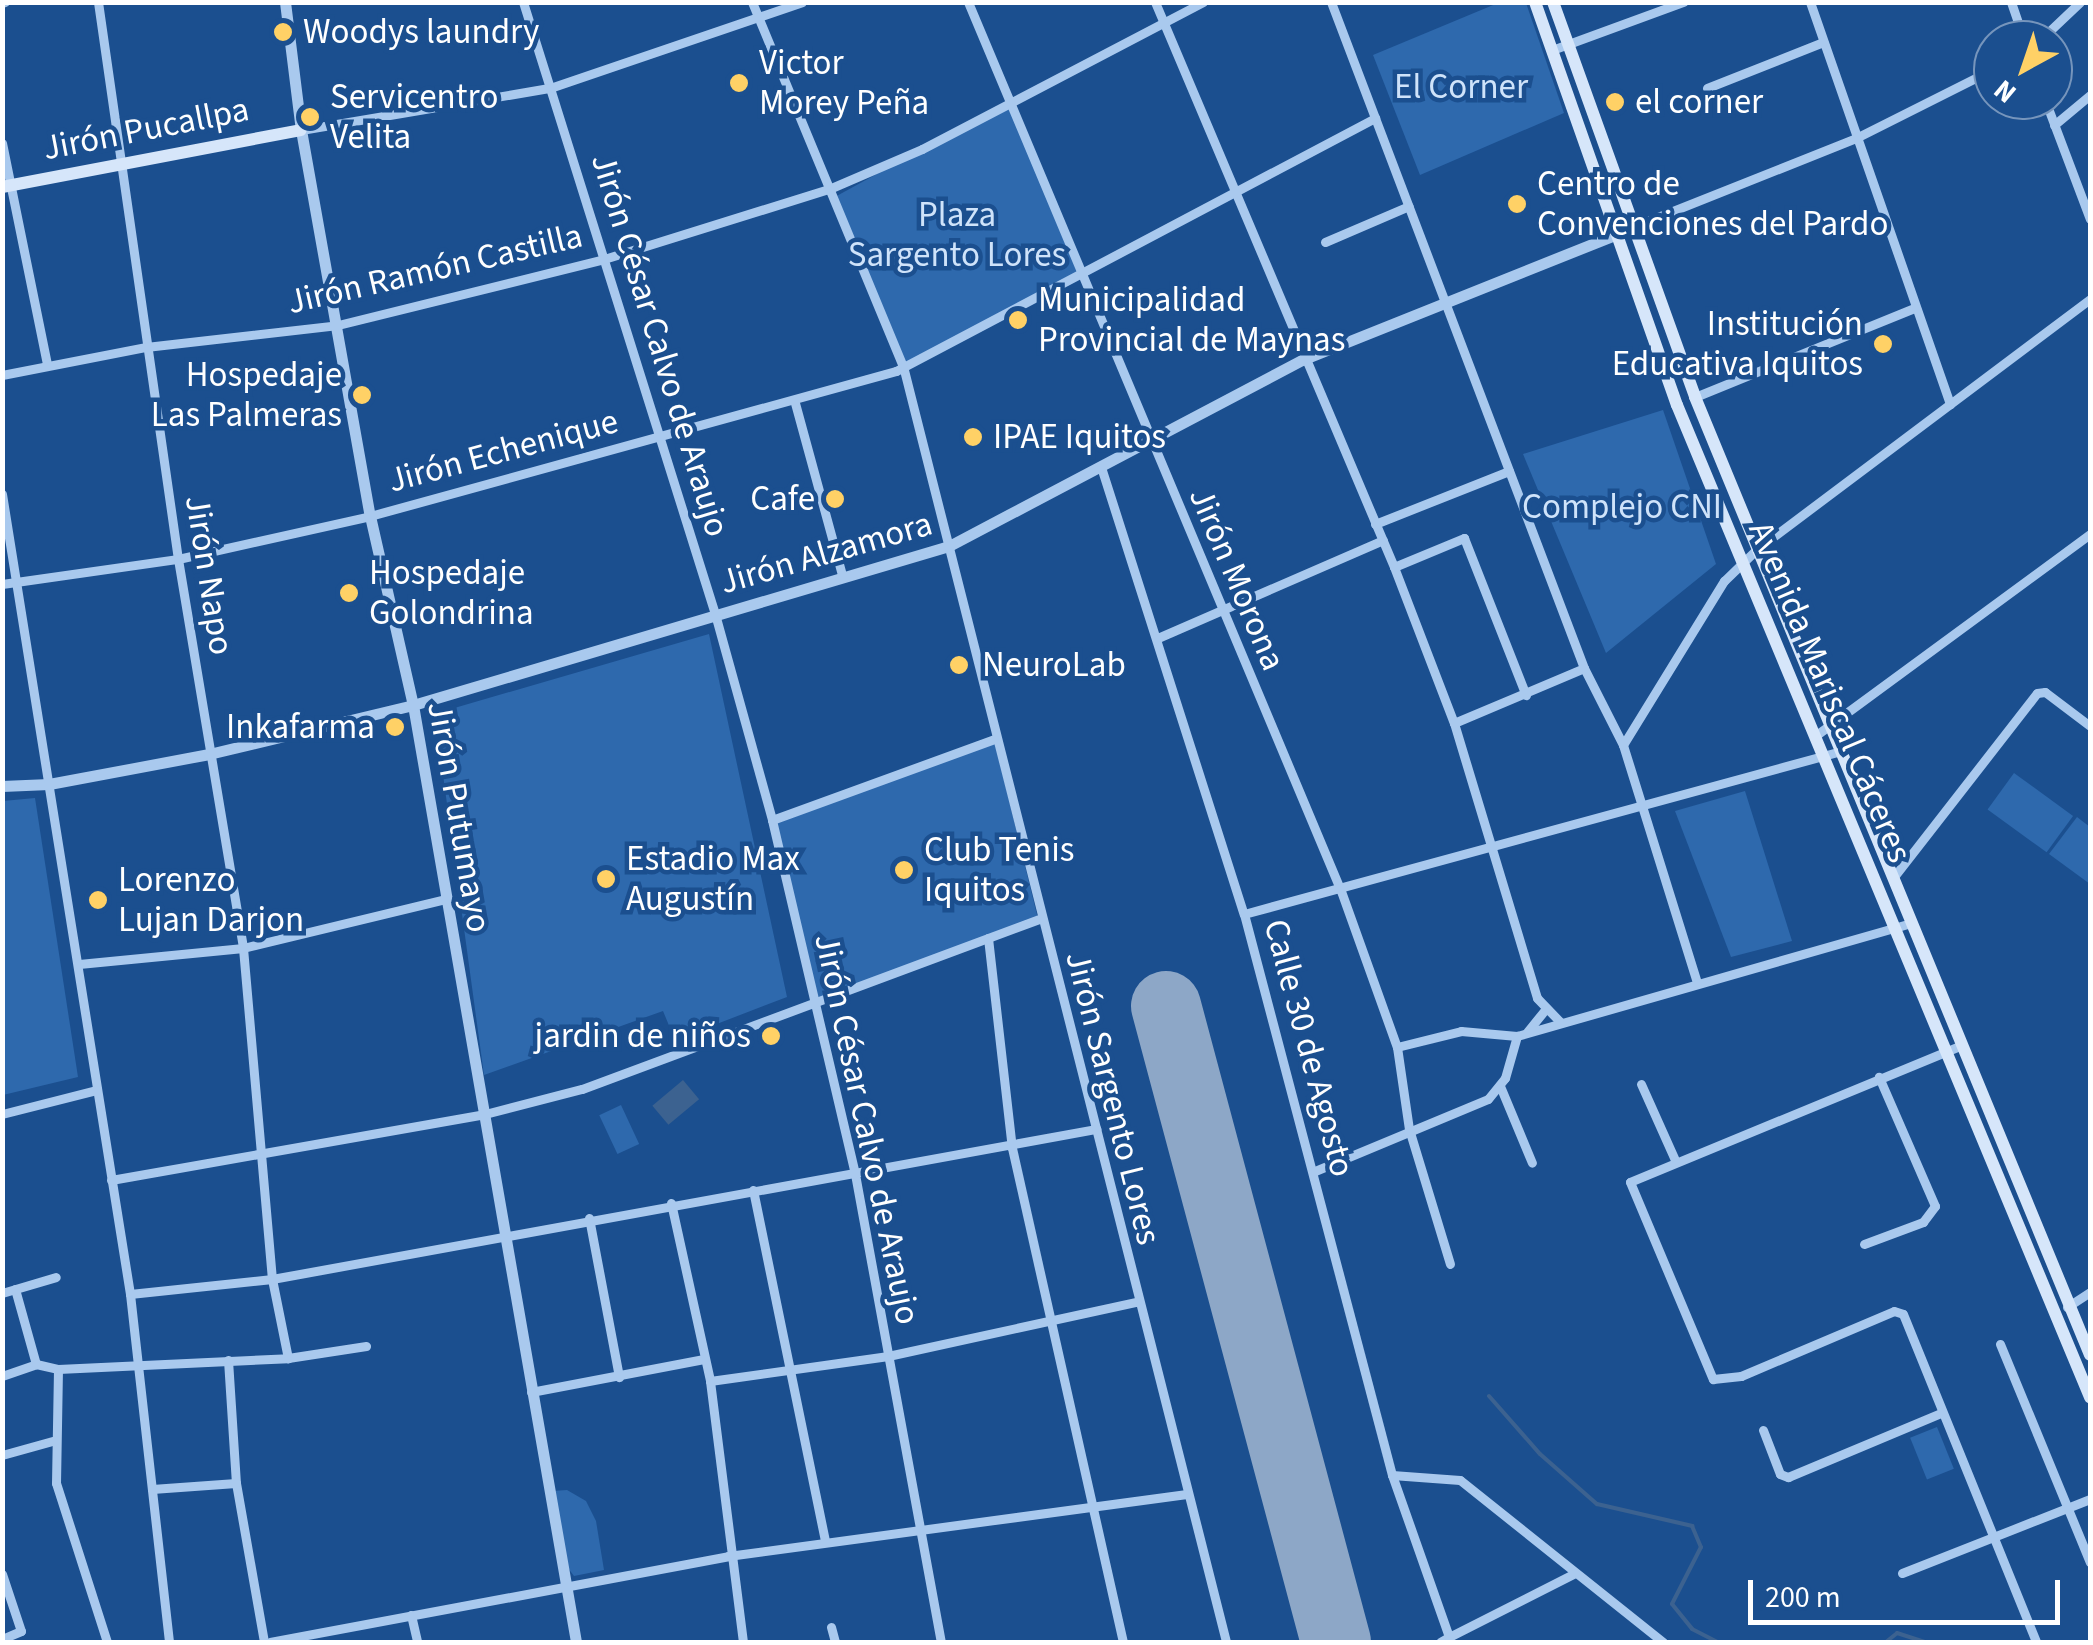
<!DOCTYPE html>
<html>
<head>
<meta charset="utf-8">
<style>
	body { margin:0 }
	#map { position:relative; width:2093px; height:1645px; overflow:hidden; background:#1b4f8f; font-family:"Source Sans 3",sans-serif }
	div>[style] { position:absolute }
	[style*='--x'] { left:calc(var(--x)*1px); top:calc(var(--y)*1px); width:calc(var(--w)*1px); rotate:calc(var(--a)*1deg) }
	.green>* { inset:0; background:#2e69ad; transform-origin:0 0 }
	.water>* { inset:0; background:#3c6290; transform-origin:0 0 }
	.stream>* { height:4px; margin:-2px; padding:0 2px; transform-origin:2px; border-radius:2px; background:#3c6290 }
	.runway>* { height:70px; margin:-35px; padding:0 35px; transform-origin:35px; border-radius:35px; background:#8da7c7 }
	.minor>* { height:9px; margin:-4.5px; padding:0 4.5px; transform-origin:4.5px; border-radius:4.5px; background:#a9c9ee }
	.tertiary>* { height:11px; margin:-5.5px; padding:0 5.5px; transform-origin:5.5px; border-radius:5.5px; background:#a9c9ee }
	.secondary>* { height:12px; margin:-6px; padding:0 6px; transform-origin:6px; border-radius:6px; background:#d6e6fa }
	.dots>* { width:28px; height:28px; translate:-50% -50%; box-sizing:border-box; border:5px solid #1b4f8f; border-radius:50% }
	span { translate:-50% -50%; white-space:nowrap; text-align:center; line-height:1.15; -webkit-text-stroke:9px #1b4f8f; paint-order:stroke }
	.poi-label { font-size:35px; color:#fff }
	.left { translate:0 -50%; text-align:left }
	.right { translate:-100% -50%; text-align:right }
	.park-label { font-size:35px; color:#cfe3fa }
	.street-label { font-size:35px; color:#fff }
	.frame { position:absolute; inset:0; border:5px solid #fff; pointer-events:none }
	.north { position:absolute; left:1973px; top:20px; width:100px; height:100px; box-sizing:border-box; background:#1b4f8f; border:2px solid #7695bc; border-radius:50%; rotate:220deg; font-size:28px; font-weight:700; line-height:40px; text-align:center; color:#fff }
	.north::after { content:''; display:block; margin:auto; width:35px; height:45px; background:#ffd166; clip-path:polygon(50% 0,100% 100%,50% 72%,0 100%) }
	.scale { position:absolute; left:1748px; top:1580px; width:312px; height:45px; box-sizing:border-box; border:5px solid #fff; border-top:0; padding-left:12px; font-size:30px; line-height:35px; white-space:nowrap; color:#fff; -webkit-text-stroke:8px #1b4f8f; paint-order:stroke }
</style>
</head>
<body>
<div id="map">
	<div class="green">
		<i style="clip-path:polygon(1498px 3px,1526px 3px,1564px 113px,1420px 175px,1373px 55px)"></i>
		<i style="clip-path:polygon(1010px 101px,1083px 274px,903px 366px,833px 198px)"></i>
		<i style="clip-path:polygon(1663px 410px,1716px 564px,1606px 653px,1523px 454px)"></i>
		<i style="clip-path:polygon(709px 634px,787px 997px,675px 1040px,663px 1011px,484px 1075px,435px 716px,427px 716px)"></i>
		<i style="clip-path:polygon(994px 739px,1038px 919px,812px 1004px,772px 820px)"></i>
		<i style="left:2014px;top:773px;width:73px;height:45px;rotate:36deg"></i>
		<i style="clip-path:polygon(1745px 791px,1792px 941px,1731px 957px,1675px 811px)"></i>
		<i style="clip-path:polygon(35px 798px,78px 1077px,3px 1095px,3px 801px)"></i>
		<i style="clip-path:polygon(2077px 817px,2090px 827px,2090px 884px,2049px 854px)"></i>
		<i style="left:621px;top:1105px;width:43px;height:24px;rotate:65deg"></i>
		<i style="left:1937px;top:1427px;width:45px;height:29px;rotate:68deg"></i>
		<i style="clip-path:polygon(567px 1490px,586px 1501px,596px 1521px,604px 1570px,574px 1576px,565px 1564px,553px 1491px)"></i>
	</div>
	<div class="water">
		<i style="left:683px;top:1080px;width:25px;height:40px;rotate:50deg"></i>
	</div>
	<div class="stream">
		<i style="--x:1489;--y:1396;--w:77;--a:48.7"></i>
		<i style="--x:1540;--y:1454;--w:76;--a:41.3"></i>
		<i style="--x:1597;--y:1504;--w:98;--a:13"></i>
		<i style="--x:1692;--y:1526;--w:23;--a:67"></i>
		<i style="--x:1701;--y:1547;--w:64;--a:117"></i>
		<i style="--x:1672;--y:1604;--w:32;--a:51"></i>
		<i style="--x:1692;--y:1629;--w:28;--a:27"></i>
		<i style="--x:1886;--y:1642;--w:14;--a:-39"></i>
		<i style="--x:1897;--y:1633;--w:29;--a:18"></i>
	</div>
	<div class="runway">
		<i style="--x:1166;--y:1006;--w:658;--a:75.03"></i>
	</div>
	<div class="minor">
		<i style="--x:98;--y:2;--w:563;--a:81.83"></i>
		<i style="--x:178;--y:559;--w:394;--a:80.5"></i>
		<i style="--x:243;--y:948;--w:332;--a:85"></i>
		<i style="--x:272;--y:1279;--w:81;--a:78.6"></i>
		<i style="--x:523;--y:2;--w:641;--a:72.58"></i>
		<i style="--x:715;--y:614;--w:214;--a:74.5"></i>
		<i style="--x:772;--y:820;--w:364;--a:76.8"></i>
		<i style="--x:855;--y:1174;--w:476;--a:79.6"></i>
		<i style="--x:752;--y:2;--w:394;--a:67.5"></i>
		<i style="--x:903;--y:366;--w:1316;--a:75.79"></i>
		<i style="--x:968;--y:2;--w:964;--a:67.24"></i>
		<i style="--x:1341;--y:891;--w:166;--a:70.3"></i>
		<i style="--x:1397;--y:1047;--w:83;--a:81.7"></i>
		<i style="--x:1409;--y:1129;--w:141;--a:73.1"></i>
		<i style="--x:1155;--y:2;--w:613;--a:67.07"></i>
		<i style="--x:1394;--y:567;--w:167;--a:69"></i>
		<i style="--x:1454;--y:723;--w:287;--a:73.2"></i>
		<i style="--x:1537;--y:998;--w:33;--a:46"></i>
		<i style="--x:1331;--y:2;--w:712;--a:69.2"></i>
		<i style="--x:1584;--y:668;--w:86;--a:63.1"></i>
		<i style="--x:1623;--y:745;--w:248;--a:72.7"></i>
		<i style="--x:1810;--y:2;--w:426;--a:70.8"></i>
		<i style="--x:2011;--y:2;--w:40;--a:71.1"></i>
		<i style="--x:2;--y:3;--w:3;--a:-18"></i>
		<i style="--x:2040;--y:40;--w:55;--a:-43.5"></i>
		<i style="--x:1552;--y:50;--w:140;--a:-20.1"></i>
		<i style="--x:1707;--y:88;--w:125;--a:-21.6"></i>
		<i style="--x:2045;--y:100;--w:127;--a:69.3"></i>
		<i style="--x:2054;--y:125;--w:47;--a:-39.8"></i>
		<i style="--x:301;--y:130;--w:253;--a:-9.6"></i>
		<i style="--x:550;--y:88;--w:266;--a:-18.8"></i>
		<i style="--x:2;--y:143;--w:226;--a:78.5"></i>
		<i style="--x:1630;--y:228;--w:241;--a:-21.7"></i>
		<i style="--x:1854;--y:139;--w:156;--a:-26.7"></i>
		<i style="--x:1325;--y:242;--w:91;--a:-23.2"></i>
		<i style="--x:2;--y:375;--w:147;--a:-11"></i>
		<i style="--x:146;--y:347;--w:193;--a:-6.5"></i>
		<i style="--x:338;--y:325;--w:274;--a:-13.9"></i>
		<i style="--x:604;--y:259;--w:236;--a:-17.3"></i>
		<i style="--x:829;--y:189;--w:101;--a:-23.3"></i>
		<i style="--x:922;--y:149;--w:317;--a:-27.6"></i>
		<i style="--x:1695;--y:397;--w:236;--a:-22.1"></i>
		<i style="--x:795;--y:403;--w:181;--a:74.7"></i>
		<i style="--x:1101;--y:467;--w:469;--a:72.3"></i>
		<i style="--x:1244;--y:914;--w:580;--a:75.22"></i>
		<i style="--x:1392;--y:1475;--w:172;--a:70.6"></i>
		<i style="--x:1449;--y:1637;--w:10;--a:151"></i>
		<i style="--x:2;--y:494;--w:810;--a:80.91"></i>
		<i style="--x:130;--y:1294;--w:350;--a:83.6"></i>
		<i style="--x:1375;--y:524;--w:144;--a:-21.6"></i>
		<i style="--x:1394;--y:567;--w:76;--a:-22.5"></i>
		<i style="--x:1464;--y:538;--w:169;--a:68.5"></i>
		<i style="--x:2;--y:584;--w:178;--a:-8.1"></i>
		<i style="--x:178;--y:559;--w:197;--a:-12.6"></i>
		<i style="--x:370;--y:516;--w:546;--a:-15.41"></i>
		<i style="--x:896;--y:371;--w:542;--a:-27.84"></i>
		<i style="--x:1160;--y:637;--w:243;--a:-23.5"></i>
		<i style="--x:1454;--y:723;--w:141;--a:-22.9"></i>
		<i style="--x:1815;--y:736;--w:341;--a:-36.3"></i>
		<i style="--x:1623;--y:745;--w:193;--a:-58.4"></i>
		<i style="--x:1724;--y:581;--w:46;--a:-44.1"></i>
		<i style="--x:1757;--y:549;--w:416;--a:-36.9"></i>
		<i style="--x:772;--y:820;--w:236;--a:-20"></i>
		<i style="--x:1893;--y:878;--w:234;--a:-52.1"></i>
		<i style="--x:2037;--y:693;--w:8;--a:-7"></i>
		<i style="--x:2045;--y:692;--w:56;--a:37.1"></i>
		<i style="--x:1244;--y:914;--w:619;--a:-15.27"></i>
		<i style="--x:988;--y:938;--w:211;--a:83.5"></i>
		<i style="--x:1012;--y:1148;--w:506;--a:77.34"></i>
		<i style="--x:79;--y:964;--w:165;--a:-5.6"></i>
		<i style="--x:243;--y:948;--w:209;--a:-13.6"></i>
		<i style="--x:1527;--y:1032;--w:28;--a:-51"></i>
		<i style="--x:1962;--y:1045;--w:359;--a:157.6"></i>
		<i style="--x:1630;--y:1182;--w:214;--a:67.2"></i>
		<i style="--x:1713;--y:1379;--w:28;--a:-6"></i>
		<i style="--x:1741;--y:1376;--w:166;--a:-23"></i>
		<i style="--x:1894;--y:1311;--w:9;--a:18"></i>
		<i style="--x:1903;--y:1314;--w:354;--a:67.9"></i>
		<i style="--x:1397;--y:1047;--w:66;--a:-14"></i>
		<i style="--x:1461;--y:1031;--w:56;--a:5.1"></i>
		<i style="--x:1641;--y:1084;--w:83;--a:65.9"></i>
		<i style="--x:1500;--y:1086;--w:83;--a:67.4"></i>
		<i style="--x:2;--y:1114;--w:97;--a:-14.3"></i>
		<i style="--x:1315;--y:1171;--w:187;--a:-22.6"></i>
		<i style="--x:1488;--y:1099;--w:27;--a:-51"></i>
		<i style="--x:1505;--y:1078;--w:44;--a:-74.1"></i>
		<i style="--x:1517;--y:1036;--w:411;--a:-16"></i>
		<i style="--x:111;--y:1180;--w:380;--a:-10"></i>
		<i style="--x:485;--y:1114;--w:100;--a:-14.5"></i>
		<i style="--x:582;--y:1089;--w:487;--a:-20.4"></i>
		<i style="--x:753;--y:1190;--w:358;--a:78.4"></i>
		<i style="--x:671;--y:1203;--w:182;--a:77.6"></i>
		<i style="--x:710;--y:1381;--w:263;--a:82.8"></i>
		<i style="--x:589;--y:1218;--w:162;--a:79.3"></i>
		<i style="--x:1864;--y:1244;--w:63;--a:-20.4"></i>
		<i style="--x:1923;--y:1222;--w:20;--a:-53"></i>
		<i style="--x:1935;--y:1206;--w:141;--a:-113.5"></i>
		<i style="--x:15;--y:1289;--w:78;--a:74.4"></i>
		<i style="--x:2;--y:1293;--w:56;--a:-16.5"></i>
		<i style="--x:130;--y:1294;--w:143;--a:-6"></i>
		<i style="--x:272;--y:1279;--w:838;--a:-10.32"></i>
		<i style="--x:2067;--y:1307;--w:27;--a:-33"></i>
		<i style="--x:2000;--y:1344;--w:236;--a:67.6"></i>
		<i style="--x:228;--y:1360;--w:123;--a:86.3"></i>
		<i style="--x:236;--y:1483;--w:161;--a:80"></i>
		<i style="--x:58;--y:1369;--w:114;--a:91"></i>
		<i style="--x:56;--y:1483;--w:167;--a:72.2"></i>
		<i style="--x:2;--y:1376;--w:36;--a:-19"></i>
		<i style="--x:36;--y:1364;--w:23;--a:13"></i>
		<i style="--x:58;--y:1369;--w:230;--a:-2.7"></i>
		<i style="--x:288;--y:1358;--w:79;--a:-8.7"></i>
		<i style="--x:710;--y:1381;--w:180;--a:-8"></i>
		<i style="--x:888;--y:1356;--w:254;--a:-12.3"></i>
		<i style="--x:531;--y:1392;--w:176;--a:-10.8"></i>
		<i style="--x:1763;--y:1430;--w:47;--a:68.9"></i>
		<i style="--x:1780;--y:1474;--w:9;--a:21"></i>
		<i style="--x:1788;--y:1477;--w:166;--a:-22.7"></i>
		<i style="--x:2;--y:1455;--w:56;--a:-15.5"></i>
		<i style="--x:1392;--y:1475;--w:68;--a:4.2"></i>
		<i style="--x:1460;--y:1480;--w:260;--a:38.6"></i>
		<i style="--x:152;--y:1489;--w:84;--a:-4.1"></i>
		<i style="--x:1902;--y:1573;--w:202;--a:-21.5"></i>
		<i style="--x:2;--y:1574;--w:60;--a:71.6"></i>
		<i style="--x:21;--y:1631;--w:21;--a:157"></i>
		<i style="--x:411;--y:1615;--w:28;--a:77"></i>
		<i style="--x:831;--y:1627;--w:16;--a:75"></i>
		<i style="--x:1449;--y:1637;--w:141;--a:-26.9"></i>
		<i style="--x:270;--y:1642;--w:466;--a:-10.6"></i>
		<i style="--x:728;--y:1556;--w:461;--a:-7.7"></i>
	</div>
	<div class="tertiary">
		<i style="--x:285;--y:2;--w:129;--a:82.9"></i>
		<i style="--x:301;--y:130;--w:392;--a:79.9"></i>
		<i style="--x:370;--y:516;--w:194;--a:77.2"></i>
		<i style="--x:413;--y:705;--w:951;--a:80.13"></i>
		<i style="--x:2;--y:786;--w:47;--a:-2.4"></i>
		<i style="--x:49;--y:784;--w:163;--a:-10.6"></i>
		<i style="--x:209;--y:754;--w:210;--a:-13.5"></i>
		<i style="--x:413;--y:705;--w:559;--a:-16.52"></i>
		<i style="--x:949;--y:546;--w:399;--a:-27.8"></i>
		<i style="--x:1302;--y:360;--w:352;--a:-21.8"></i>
	</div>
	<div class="secondary">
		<i style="--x:1535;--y:2;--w:427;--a:70.6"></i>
		<i style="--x:1677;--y:405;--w:1075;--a:67.4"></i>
		<i style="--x:1553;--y:2;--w:420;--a:70.2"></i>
		<i style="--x:1695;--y:397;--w:1036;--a:67.59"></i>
		<i style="--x:2;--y:187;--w:304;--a:-10.8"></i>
	</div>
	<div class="dots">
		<i style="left:283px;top:32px;background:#ffd166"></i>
		<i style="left:739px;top:83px;background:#ffd166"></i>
		<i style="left:1615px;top:102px;background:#ffd166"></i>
		<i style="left:310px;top:117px;background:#ffd166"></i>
		<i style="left:1517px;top:204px;background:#ffd166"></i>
		<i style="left:1018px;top:320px;background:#ffd166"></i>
		<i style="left:1883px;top:344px;background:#ffd166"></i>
		<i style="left:362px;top:395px;background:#ffd166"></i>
		<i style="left:973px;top:437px;background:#ffd166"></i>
		<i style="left:835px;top:499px;background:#ffd166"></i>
		<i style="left:349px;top:593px;background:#ffd166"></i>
		<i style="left:959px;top:665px;background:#ffd166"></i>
		<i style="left:395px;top:727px;background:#ffd166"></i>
		<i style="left:904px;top:870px;background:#ffd166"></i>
		<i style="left:606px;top:879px;background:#ffd166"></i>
		<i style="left:98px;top:900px;background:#ffd166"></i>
		<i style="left:771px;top:1036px;background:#ffd166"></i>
	</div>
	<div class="poi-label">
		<span class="left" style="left:303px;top:32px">Woodys laundry</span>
		<span class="left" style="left:759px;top:83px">Victor<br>Morey Peña</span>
		<span class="left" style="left:330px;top:117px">Servicentro<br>Velita</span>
		<span class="left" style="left:1635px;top:102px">el corner</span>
		<span class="left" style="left:1537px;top:204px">Centro de<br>Convenciones del Pardo</span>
		<span class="left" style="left:1038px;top:320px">Municipalidad<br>Provincial de Maynas</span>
		<span class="right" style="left:1863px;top:344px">Institución<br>Educativa Iquitos</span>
		<span class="right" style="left:342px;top:395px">Hospedaje<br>Las Palmeras</span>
		<span class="left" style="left:993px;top:437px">IPAE Iquitos</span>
		<span class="right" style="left:815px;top:499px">Cafe</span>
		<span class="left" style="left:369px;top:593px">Hospedaje<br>Golondrina</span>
		<span class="left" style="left:982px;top:665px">NeuroLab</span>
		<span class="right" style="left:375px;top:727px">Inkafarma</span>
		<span class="left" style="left:924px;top:870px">Club Tenis<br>Iquitos</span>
		<span class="left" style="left:626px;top:879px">Estadio Max<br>Augustín</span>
		<span class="left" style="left:118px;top:900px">Lorenzo<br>Lujan Darjon</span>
		<span class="right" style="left:751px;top:1036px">jardin de niños</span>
	</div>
	<div class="park-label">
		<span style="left:1461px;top:87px">El Corner</span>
		<span style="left:957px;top:235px">Plaza<br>Sargento Lores</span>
		<span style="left:1622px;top:507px">Complejo CNI</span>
	</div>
	<div class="street-label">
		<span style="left:146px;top:129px;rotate:-11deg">Jirón Pucallpa</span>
		<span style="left:435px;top:269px;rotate:-13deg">Jirón Ramón Castilla</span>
		<span style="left:660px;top:345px;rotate:73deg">Jirón César Calvo de Araujo</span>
		<span style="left:503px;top:451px;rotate:-15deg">Jirón Echenique</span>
		<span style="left:826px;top:553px;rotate:-16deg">Jirón Alzamora</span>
		<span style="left:209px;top:575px;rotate:81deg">Jirón Napo</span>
		<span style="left:1237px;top:579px;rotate:67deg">Jirón Morona</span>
		<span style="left:1830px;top:692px;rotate:67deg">Avenida Mariscal Cáceres</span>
		<span style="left:459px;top:817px;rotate:80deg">Jirón Putumayo</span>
		<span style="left:1309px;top:1048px;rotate:75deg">Calle 30 de Agosto</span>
		<span style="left:1113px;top:1098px;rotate:76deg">Jirón Sargento Lores</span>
		<span style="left:867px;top:1129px;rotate:78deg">Jirón César Calvo de Araujo</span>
	</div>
	<div class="frame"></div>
	<div class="north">N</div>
	<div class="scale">200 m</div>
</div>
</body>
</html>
